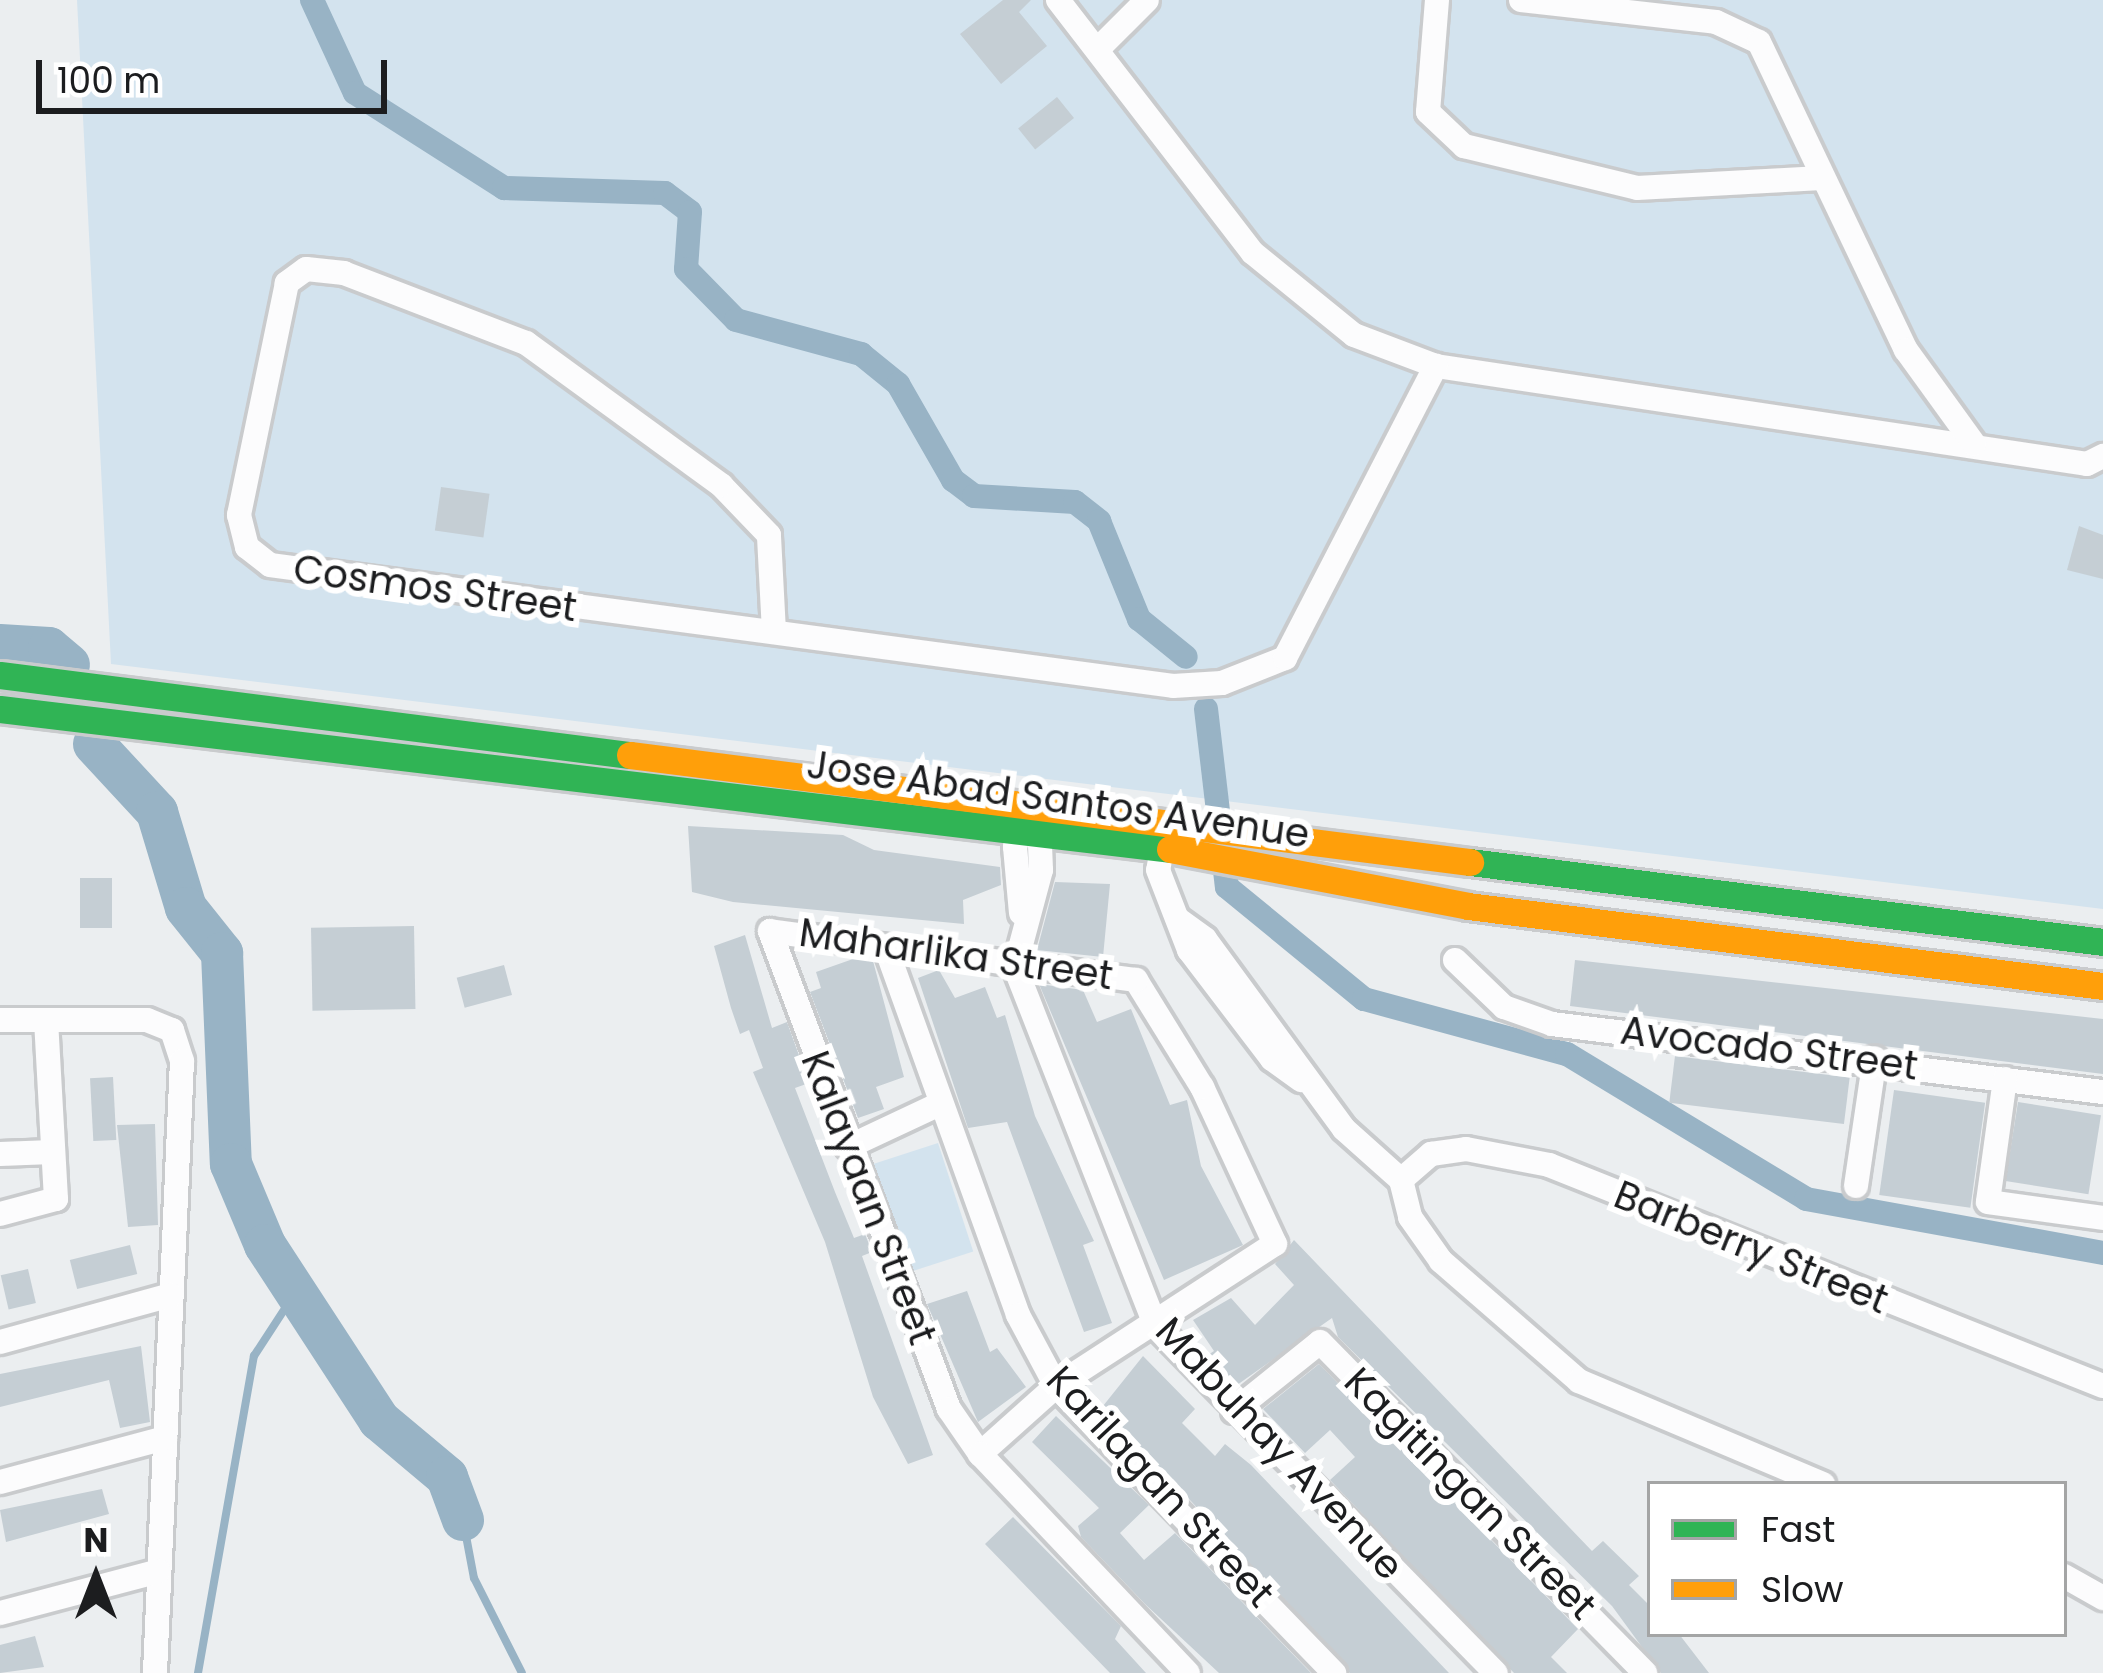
<!DOCTYPE html>
<html>
<head>
<meta charset="utf-8">
<style>
	body { margin:0 }
	#map { position:relative; width:2103px; height:1673px; overflow:hidden; background:#ebeef0; font-family:Poppins,sans-serif }
	div>[style] { position:absolute }
	[style*='--x'] { left:calc(var(--x)*1px); top:calc(var(--y)*1px); width:calc(var(--w)*1px); rotate:calc(var(--a)*1deg) }
	.green>* { inset:0; background:#d3e3ee; transform-origin:0 0 }
	.stream>* { height:8px; margin:-4px; padding:0 4px; transform-origin:4px; border-radius:4px; background:#98b3c5 }
	.canal>* { height:24px; margin:-12px; padding:0 12px; transform-origin:12px; border-radius:12px; background:#98b3c5 }
	.river>* { height:42px; margin:-21px; padding:0 21px; transform-origin:21px; border-radius:21px; background:#98b3c5 }
	.building>* { inset:0; background:#c5ced4; transform-origin:0 0 }
	.roads { filter:drop-shadow(3px 0 #c9cbcd) drop-shadow(-3px 0 #c9cbcd) drop-shadow(0 3px #c9cbcd) drop-shadow(0 -3px #c9cbcd) }
	.street>* { height:24px; margin:-12px; padding:0 12px; transform-origin:12px; border-radius:12px; background:#fcfcfd }
	.fast>* { height:27px; margin:-13.5px; padding:0 13.5px; transform-origin:13.5px; border-radius:13.5px; background:#30b455 }
	.slow>* { height:27px; margin:-13.5px; padding:0 13.5px; transform-origin:13.5px; border-radius:13.5px; background:#ff9f0a }
	span { translate:-50% -50%; white-space:nowrap; text-align:center; line-height:1.15; -webkit-text-stroke:12px #fff; paint-order:stroke }
	.street-label { font-size:39px; color:#1c1d1f }
	.legend { position:absolute; left:1647px; top:1481px; width:420px; height:156px; box-sizing:border-box; background:#fff; border:3px solid #a4a5a5; margin:0; padding:15px 21px; list-style:none; font-size:36px; color:#1c1d1f }
	.legend li { display:flex; align-items:center; gap:24px; height:60px }
	.legend b { width:60px; border:3px solid #a4a5a5 }
	.north { position:absolute; left:36px; top:1517px; width:120px; height:120px; -webkit-text-stroke:9px #fff; paint-order:stroke; rotate:0deg; font-size:33px; font-weight:700; line-height:48px; text-align:center; color:#1c1d1f }
	.north::after { content:''; display:block; margin:auto; width:42px; height:54px; background:#1c1d1f; clip-path:polygon(50% 0,100% 100%,50% 72%,0 100%) }
	.scale { position:absolute; left:36px; top:60px; width:351px; height:54px; box-sizing:border-box; border:6px solid #1c1d1f; border-top:0; padding-left:15px; font-size:36px; line-height:42px; white-space:nowrap; color:#1c1d1f; -webkit-text-stroke:9px #fff; paint-order:stroke }
</style>
</head>
<body>
<div id="map">
	<div class="green">
		<i style="clip-path:polygon(77px 0,2103px 0,2103px 909px,111px 664px)"></i>
		<i style="left:938px;top:1143px;width:114px;height:77px;rotate:72deg"></i>
	</div>
	<div class="stream">
		<i style="--x:463;--y:1520;--w:59;--a:79.3"></i>
		<i style="--x:474;--y:1578;--w:106;--a:63.2"></i>
		<i style="--x:198;--y:1673;--w:322;--a:-80"></i>
		<i style="--x:254;--y:1356;--w:75;--a:-56.9"></i>
	</div>
	<div class="canal">
		<i style="--x:312;--y:0;--w:102;--a:65.2"></i>
		<i style="--x:355;--y:93;--w:177;--a:32.5"></i>
		<i style="--x:504;--y:188;--w:161;--a:1.8"></i>
		<i style="--x:665;--y:193;--w:31;--a:37"></i>
		<i style="--x:690;--y:212;--w:57;--a:94"></i>
		<i style="--x:686;--y:269;--w:71;--a:45.6"></i>
		<i style="--x:736;--y:320;--w:130;--a:15.2"></i>
		<i style="--x:861;--y:354;--w:48;--a:39"></i>
		<i style="--x:898;--y:384;--w:111;--a:60.2"></i>
		<i style="--x:953;--y:480;--w:26;--a:37"></i>
		<i style="--x:974;--y:496;--w:101;--a:3.4"></i>
		<i style="--x:1075;--y:502;--w:31;--a:38"></i>
		<i style="--x:1099;--y:521;--w:106;--a:67.8"></i>
		<i style="--x:1139;--y:619;--w:60;--a:39"></i>
		<i style="--x:1206;--y:709;--w:179;--a:83.3"></i>
		<i style="--x:1227;--y:887;--w:177;--a:39.3"></i>
		<i style="--x:1364;--y:999;--w:210;--a:15.2"></i>
		<i style="--x:1567;--y:1054;--w:280;--a:31.2"></i>
		<i style="--x:1806;--y:1199;--w:302;--a:10.3"></i>
	</div>
	<div class="river">
		<i style="--x:0;--y:645;--w:49;--a:3.5"></i>
		<i style="--x:49;--y:648;--w:26;--a:40"></i>
		<i style="--x:94;--y:744;--w:93;--a:47.2"></i>
		<i style="--x:157;--y:812;--w:100;--a:73.2"></i>
		<i style="--x:186;--y:908;--w:58;--a:51.3"></i>
		<i style="--x:222;--y:953;--w:211;--a:87.6"></i>
		<i style="--x:231;--y:1164;--w:88;--a:67.2"></i>
		<i style="--x:265;--y:1245;--w:209;--a:56.9"></i>
		<i style="--x:379;--y:1420;--w:89;--a:40"></i>
		<i style="--x:447;--y:1477;--w:46;--a:69.6"></i>
	</div>
	<div class="building">
		<i style="clip-path:polygon(1003px 0,1031px 0,1019px 12px,1047px 46px,1001px 84px,960px 34px)"></i>
		<i style="left:1057px;top:97px;width:27px;height:50px;rotate:51deg"></i>
		<i style="left:441px;top:487px;width:49px;height:44px;rotate:8deg"></i>
		<i style="clip-path:polygon(2079px 526px,2103px 535px,2103px 579px,2067px 570px)"></i>
		<i style="clip-path:polygon(688px 826px,843px 835px,874px 850px,1000px 867px,1001px 885px,963px 900px,964px 924px,733px 902px,692px 892px)"></i>
		<i style="left:80px;top:878px;width:32px;height:50px"></i>
		<i style="clip-path:polygon(1055px 882px,1110px 884px,1103px 957px,1037px 950px)"></i>
		<i style="left:414px;top:926px;width:83px;height:103px;rotate:89deg"></i>
		<i style="clip-path:polygon(745px 935px,772px 1028px,787px 1022px,809px 1083px,795px 1088px,835px 1192px,854px 1238px,865px 1234px,872px 1252px,862px 1256px,933px 1455px,908px 1464px,873px 1397px,825px 1242px,753px 1072px,763px 1068px,749px 1030px,740px 1034px,731px 1008px,714px 946px)"></i>
		<i style="clip-path:polygon(853px 959px,873px 961px,904px 1077px,876px 1087px,884px 1109px,858px 1118px,810px 992px,821px 988px,816px 972px)"></i>
		<i style="clip-path:polygon(1575px 960px,2103px 1019px,2103px 1074px,1570px 1006px)"></i>
		<i style="left:504px;top:965px;width:31px;height:49px;rotate:75deg"></i>
		<i style="clip-path:polygon(939px 970px,955px 998px,985px 987px,997px 1018px,1005px 1015px,1035px 1116px,1094px 1241px,1083px 1245px,1112px 1323px,1084px 1332px,1007px 1122px,968px 1128px,918px 978px)"></i>
		<i style="clip-path:polygon(1039px 984px,1083px 990px,1097px 1022px,1131px 1009px,1170px 1105px,1187px 1100px,1201px 1166px,1243px 1245px,1164px 1280px)"></i>
		<i style="left:1675px;top:1056px;width:176px;height:47px;rotate:7deg"></i>
		<i style="left:113px;top:1077px;width:63px;height:23px;rotate:87deg"></i>
		<i style="left:1894px;top:1090px;width:92px;height:106px;rotate:8deg"></i>
		<i style="left:2018px;top:1102px;width:84px;height:80px;rotate:9deg"></i>
		<i style="clip-path:polygon(155px 1124px,158px 1225px,128px 1227px,117px 1125px)"></i>
		<i style="clip-path:polygon(1294px 1240px,1592px 1551px,1603px 1541px,1639px 1576px,1629px 1585px,1650px 1606px,1650px 1634px,1679px 1634px,1709px 1673px,1661px 1673px,1612px 1606px,1338px 1337px,1332px 1318px,1237px 1385px,1208px 1355px,1214px 1351px,1193px 1320px,1231px 1298px,1255px 1325px,1294px 1285px,1275px 1264px)"></i>
		<i style="left:130px;top:1245px;width:30px;height:62px;rotate:76deg"></i>
		<i style="left:28px;top:1269px;width:35px;height:28px;rotate:77deg"></i>
		<i style="clip-path:polygon(967px 1291px,990px 1352px,997px 1348px,1026px 1387px,978px 1422px,927px 1304px)"></i>
		<i style="clip-path:polygon(141px 1346px,150px 1422px,120px 1428px,109px 1380px,0 1407px,0 1374px)"></i>
		<i style="clip-path:polygon(1143px 1356px,1195px 1409px,1182px 1423px,1215px 1456px,1225px 1444px,1251px 1465px,1449px 1673px,1350px 1673px,1103px 1406px)"></i>
		<i style="clip-path:polygon(1319px 1364px,1578px 1629px,1551px 1657px,1567px 1673px,1514px 1673px,1330px 1480px,1355px 1457px,1330px 1430px,1305px 1453px,1263px 1409px)"></i>
		<i style="clip-path:polygon(1056px 1416px,1149px 1505px,1120px 1533px,1144px 1560px,1175px 1533px,1311px 1673px,1219px 1673px,1145px 1604px,1081px 1537px,1078px 1526px,1099px 1508px,1032px 1442px)"></i>
		<i style="clip-path:polygon(102px 1489px,109px 1514px,6px 1542px,0 1510px)"></i>
		<i style="clip-path:polygon(1013px 1517px,1121px 1626px,1115px 1639px,1146px 1673px,1110px 1673px,985px 1544px)"></i>
		<i style="clip-path:polygon(35px 1636px,44px 1667px,0 1673px,0 1645px)"></i>
	</div>
	<div class="roads">
		<div class="street">
			<i style="--x:1058;--y:0;--w:319;--a:52.4"></i>
			<i style="--x:1253;--y:253;--w:130;--a:39.1"></i>
			<i style="--x:1354;--y:335;--w:88;--a:20.7"></i>
			<i style="--x:1436;--y:366;--w:658;--a:8.56"></i>
			<i style="--x:2087;--y:464;--w:18;--a:-27"></i>
			<i style="--x:1437;--y:0;--w:112;--a:94.6"></i>
			<i style="--x:1428;--y:112;--w:50;--a:43.4"></i>
			<i style="--x:1464;--y:146;--w:178;--a:13.6"></i>
			<i style="--x:1637;--y:188;--w:185;--a:-3.1"></i>
			<i style="--x:1521;--y:0;--w:196;--a:6.4"></i>
			<i style="--x:1716;--y:22;--w:47;--a:24.9"></i>
			<i style="--x:1759;--y:42;--w:341;--a:64.5"></i>
			<i style="--x:1906;--y:350;--w:116;--a:54.1"></i>
			<i style="--x:1098;--y:49;--w:69;--a:-45"></i>
			<i style="--x:774;--y:632;--w:97;--a:-93"></i>
			<i style="--x:769;--y:535;--w:69;--a:-133.8"></i>
			<i style="--x:721;--y:485;--w:241;--a:-143.9"></i>
			<i style="--x:526;--y:343;--w:195;--a:-159"></i>
			<i style="--x:344;--y:273;--w:38;--a:-174"></i>
			<i style="--x:306;--y:269;--w:24;--a:144"></i>
			<i style="--x:287;--y:283;--w:237;--a:101.7"></i>
			<i style="--x:239;--y:515;--w:33;--a:76"></i>
			<i style="--x:247;--y:547;--w:29;--a:38"></i>
			<i style="--x:270;--y:565;--w:911;--a:7.63"></i>
			<i style="--x:1173;--y:686;--w:49;--a:-3.5"></i>
			<i style="--x:1222;--y:683;--w:68;--a:-21.6"></i>
			<i style="--x:1285;--y:658;--w:329;--a:-62.7"></i>
			<i style="--x:1039;--y:820;--w:50;--a:87.7"></i>
			<i style="--x:1041;--y:870;--w:100;--a:105"></i>
			<i style="--x:1015;--y:967;--w:384;--a:68.6"></i>
			<i style="--x:1155;--y:1325;--w:487;--a:45.6"></i>
			<i style="--x:1164;--y:834;--w:36;--a:99"></i>
			<i style="--x:1158;--y:870;--w:86;--a:68.8"></i>
			<i style="--x:1189;--y:950;--w:137;--a:52.7"></i>
			<i style="--x:1272;--y:1059;--w:36;--a:36"></i>
			<i style="--x:1021;--y:913;--w:66;--a:-95.2"></i>
			<i style="--x:1015;--y:847;--w:29;--a:-72"></i>
			<i style="--x:1179;--y:920;--w:32;--a:36"></i>
			<i style="--x:1205;--y:939;--w:235;--a:53.8"></i>
			<i style="--x:1344;--y:1129;--w:76;--a:41.8"></i>
			<i style="--x:1401;--y:1180;--w:38;--a:76"></i>
			<i style="--x:1410;--y:1217;--w:54;--a:54.8"></i>
			<i style="--x:1441;--y:1261;--w:183;--a:41"></i>
			<i style="--x:1579;--y:1381;--w:265;--a:22.9"></i>
			<i style="--x:886;--y:948;--w:390;--a:70.2"></i>
			<i style="--x:1018;--y:1315;--w:81;--a:61.8"></i>
			<i style="--x:1056;--y:1386;--w:400;--a:45.9"></i>
			<i style="--x:1455;--y:960;--w:68;--a:43.8"></i>
			<i style="--x:1504;--y:1007;--w:51;--a:19.5"></i>
			<i style="--x:1552;--y:1024;--w:555;--a:7.04"></i>
			<i style="--x:0;--y:1020;--w:147;--a:0"></i>
			<i style="--x:147;--y:1020;--w:27;--a:22"></i>
			<i style="--x:172;--y:1030;--w:33;--a:72"></i>
			<i style="--x:182;--y:1061;--w:613;--a:92.53"></i>
			<i style="--x:2005;--y:1079;--w:124;--a:97.9"></i>
			<i style="--x:1988;--y:1202;--w:116;--a:7.9"></i>
			<i style="--x:848;--y:1147;--w:102;--a:-25.1"></i>
			<i style="--x:0;--y:1154;--w:52;--a:-2.2"></i>
			<i style="--x:1401;--y:1180;--w:40;--a:-41"></i>
			<i style="--x:1431;--y:1154;--w:35;--a:-8"></i>
			<i style="--x:1466;--y:1149;--w:85;--a:10.9"></i>
			<i style="--x:1549;--y:1165;--w:596;--a:21.75"></i>
			<i style="--x:1856;--y:1186;--w:129;--a:-81.6"></i>
			<i style="--x:0;--y:1214;--w:58;--a:-15"></i>
			<i style="--x:56;--y:1199;--w:179;--a:-93.2"></i>
			<i style="--x:0;--y:1342;--w:177;--a:-15.4"></i>
			<i style="--x:1234;--y:1411;--w:110;--a:-38.7"></i>
			<i style="--x:1320;--y:1342;--w:464;--a:45.5"></i>
			<i style="--x:980;--y:1454;--w:102;--a:-41.8"></i>
			<i style="--x:1056;--y:1386;--w:261;--a:-33"></i>
			<i style="--x:1275;--y:1244;--w:173;--a:-114.9"></i>
			<i style="--x:1202;--y:1087;--w:126;--a:-121.7"></i>
			<i style="--x:1136;--y:980;--w:369;--a:-172.4"></i>
			<i style="--x:770;--y:931;--w:510;--a:69.47"></i>
			<i style="--x:949;--y:1409;--w:55;--a:55.4"></i>
			<i style="--x:980;--y:1454;--w:302;--a:46.5"></i>
			<i style="--x:0;--y:1482;--w:171;--a:-14.9"></i>
			<i style="--x:2064;--y:1576;--w:45;--a:29.4"></i>
			<i style="--x:0;--y:1613;--w:164;--a:-14.8"></i>
		</div>
		<div class="fast">
			<i style="--x:0;--y:675;--w:635;--a:7.24"></i>
			<i style="--x:0;--y:709;--w:1178;--a:6.82"></i>
			<i style="--x:1470;--y:862;--w:638;--a:7.2"></i>
		</div>
		<div class="slow">
			<i style="--x:630;--y:755;--w:847;--a:7.26"></i>
			<i style="--x:1170;--y:849;--w:303;--a:10.8"></i>
			<i style="--x:1468;--y:906;--w:640;--a:7.18"></i>
		</div>
	</div>
	<div class="street-label">
		<span style="left:435px;top:589px;rotate:8deg">Cosmos Street</span>
		<span style="left:1058px;top:800px;rotate:8deg">Jose Abad Santos Avenue</span>
		<span style="left:956px;top:955px;rotate:8deg">Maharlika Street</span>
		<span style="left:1769px;top:1049px;rotate:7deg">Avocado Street</span>
		<span style="left:868px;top:1198px;rotate:69deg">Kalayaan Street</span>
		<span style="left:1751px;top:1248px;rotate:22deg">Barberry Street</span>
		<span style="left:1279px;top:1449px;rotate:47deg">Mabuhay Avenue</span>
		<span style="left:1160px;top:1487px;rotate:47deg">Karilagan Street</span>
		<span style="left:1470px;top:1494px;rotate:45deg">Kagitingan Street</span>
	</div>
	<ul class="legend">
	<li><b style="height:15px;background:#30b455"></b>Fast</li>
	<li><b style="height:15px;background:#ff9f0a"></b>Slow</li>
	</ul>
	<div class="north">N</div>
	<div class="scale">100 m</div>
</div>
</body>
</html>
